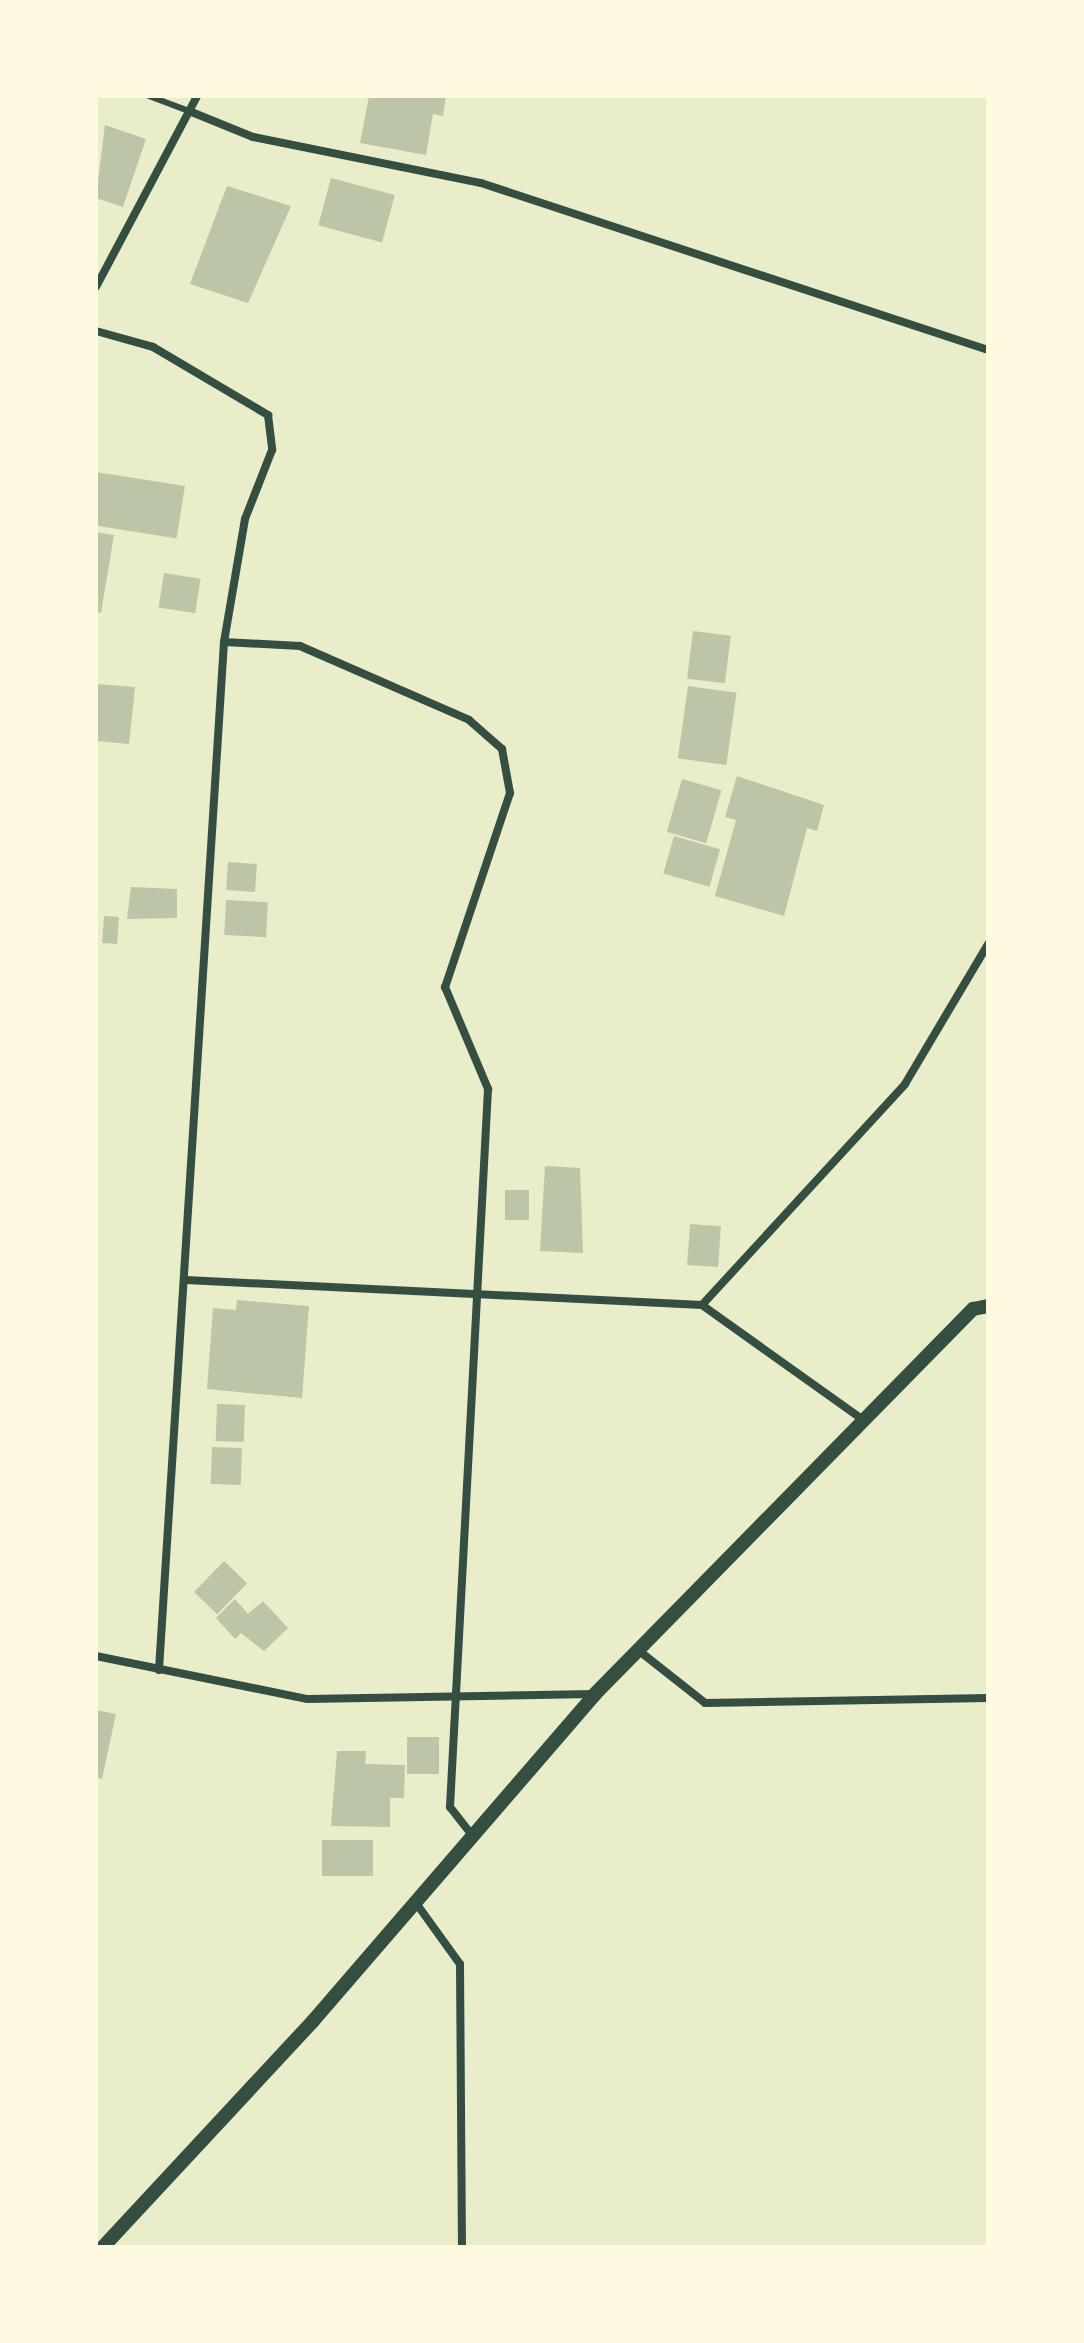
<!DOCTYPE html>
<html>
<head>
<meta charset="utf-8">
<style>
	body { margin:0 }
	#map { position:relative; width:1084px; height:2343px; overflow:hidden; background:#e9edc9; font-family:"PT Sans Narrow",sans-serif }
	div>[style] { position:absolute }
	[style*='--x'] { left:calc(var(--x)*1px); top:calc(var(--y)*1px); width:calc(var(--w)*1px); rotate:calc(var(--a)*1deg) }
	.building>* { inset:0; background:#bcc5a7; transform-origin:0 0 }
	.service>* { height:6px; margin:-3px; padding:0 3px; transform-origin:3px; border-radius:3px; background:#344e41 }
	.minor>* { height:8px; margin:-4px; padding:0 4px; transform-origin:4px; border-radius:4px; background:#344e41 }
	.tertiary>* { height:14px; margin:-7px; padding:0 7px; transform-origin:7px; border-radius:7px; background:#344e41 }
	span { translate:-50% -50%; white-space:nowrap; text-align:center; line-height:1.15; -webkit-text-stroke:6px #fefae0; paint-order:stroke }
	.frame { position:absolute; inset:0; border:98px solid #fefae0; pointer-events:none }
</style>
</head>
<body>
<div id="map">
	<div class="building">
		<i style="clip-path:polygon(369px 96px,446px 96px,443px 116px,433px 114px,426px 155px,360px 143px)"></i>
		<i style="clip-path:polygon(105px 125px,146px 139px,123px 207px,96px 198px)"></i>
		<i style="left:331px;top:178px;width:66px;height:49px;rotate:15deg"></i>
		<i style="clip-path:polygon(227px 186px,291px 206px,248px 303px,190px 284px)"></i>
		<i style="left:96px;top:472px;width:90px;height:53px;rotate:9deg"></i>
		<i style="clip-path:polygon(96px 532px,114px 535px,101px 613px,96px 612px)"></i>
		<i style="left:164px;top:573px;width:37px;height:35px;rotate:9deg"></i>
		<i style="left:693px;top:631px;width:38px;height:48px;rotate:7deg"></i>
		<i style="clip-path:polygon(96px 684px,135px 687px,129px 744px,96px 741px)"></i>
		<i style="left:688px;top:686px;width:49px;height:73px;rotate:8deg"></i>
		<i style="clip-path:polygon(737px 776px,824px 805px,817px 831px,807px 828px,784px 916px,715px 896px,736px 820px,725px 817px)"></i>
		<i style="left:682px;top:779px;width:41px;height:55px;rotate:16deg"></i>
		<i style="left:674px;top:836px;width:48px;height:39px;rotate:16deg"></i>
		<i style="left:228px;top:862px;width:29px;height:28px;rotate:4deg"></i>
		<i style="clip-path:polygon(131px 887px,177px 889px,177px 918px,127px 919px)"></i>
		<i style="left:226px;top:900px;width:42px;height:35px;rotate:3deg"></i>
		<i style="left:104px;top:916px;width:15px;height:27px;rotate:4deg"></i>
		<i style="clip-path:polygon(545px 1166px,580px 1168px,583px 1253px,540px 1251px)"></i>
		<i style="left:505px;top:1190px;width:24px;height:30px"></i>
		<i style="left:690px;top:1224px;width:31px;height:41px;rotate:4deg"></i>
		<i style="clip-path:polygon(237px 1300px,309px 1306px,302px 1398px,207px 1389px,213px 1308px,236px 1310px)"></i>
		<i style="left:217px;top:1404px;width:28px;height:37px;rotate:2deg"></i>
		<i style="left:212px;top:1447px;width:30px;height:37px;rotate:2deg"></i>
		<i style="left:224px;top:1561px;width:32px;height:43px;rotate:44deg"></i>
		<i style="clip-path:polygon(235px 1599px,248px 1614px,263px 1601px,288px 1628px,264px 1651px,241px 1633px,235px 1639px,216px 1618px)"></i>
		<i style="clip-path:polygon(96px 1710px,116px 1714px,102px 1779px,96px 1777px)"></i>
		<i style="left:407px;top:1737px;width:32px;height:37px"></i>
		<i style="clip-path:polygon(337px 1751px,366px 1751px,365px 1764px,405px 1765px,404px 1798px,390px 1798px,390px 1827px,331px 1826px)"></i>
		<i style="left:322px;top:1840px;width:51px;height:36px"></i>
	</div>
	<div class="service">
		<i style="--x:149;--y:96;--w:43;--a:20.6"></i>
	</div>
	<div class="minor">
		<i style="--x:189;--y:111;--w:69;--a:22.1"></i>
		<i style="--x:253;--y:137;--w:233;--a:11.4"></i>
		<i style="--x:481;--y:183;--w:534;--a:18.23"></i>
		<i style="--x:96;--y:287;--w:216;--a:-62.1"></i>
		<i style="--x:96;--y:331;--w:59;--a:15.7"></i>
		<i style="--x:153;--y:347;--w:134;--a:30.6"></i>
		<i style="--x:268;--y:415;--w:35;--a:83"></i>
		<i style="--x:272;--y:450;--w:74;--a:111.4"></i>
		<i style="--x:245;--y:519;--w:125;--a:99.7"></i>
		<i style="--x:224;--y:642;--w:1030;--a:93.62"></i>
		<i style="--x:224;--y:642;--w:76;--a:3"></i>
		<i style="--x:300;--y:646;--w:184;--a:23.6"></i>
		<i style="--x:469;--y:720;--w:44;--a:41.3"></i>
		<i style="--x:502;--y:749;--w:45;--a:79.7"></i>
		<i style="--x:510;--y:793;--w:205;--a:108.5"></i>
		<i style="--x:445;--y:987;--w:111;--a:67.1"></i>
		<i style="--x:488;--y:1089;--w:719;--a:93.03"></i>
		<i style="--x:450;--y:1807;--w:37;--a:52"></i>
		<i style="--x:186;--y:1280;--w:517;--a:2.77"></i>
		<i style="--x:702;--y:1305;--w:196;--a:35.5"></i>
		<i style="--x:702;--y:1305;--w:300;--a:-47.4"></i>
		<i style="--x:905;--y:1084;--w:163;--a:-59.3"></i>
		<i style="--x:638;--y:1650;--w:85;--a:38.3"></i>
		<i style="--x:705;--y:1703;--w:283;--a:-1"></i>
		<i style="--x:96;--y:1656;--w:216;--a:11.5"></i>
		<i style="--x:308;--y:1699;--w:287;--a:-1"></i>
		<i style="--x:416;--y:1903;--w:75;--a:54.2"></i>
		<i style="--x:460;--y:1964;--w:283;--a:89.6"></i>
	</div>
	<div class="tertiary">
		<i style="--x:103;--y:2247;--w:309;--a:-47.1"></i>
		<i style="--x:313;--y:2021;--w:432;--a:-49.2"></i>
		<i style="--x:595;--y:1694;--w:540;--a:-45.53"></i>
		<i style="--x:973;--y:1309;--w:15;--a:-11"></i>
	</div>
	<div class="frame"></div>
</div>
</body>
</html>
